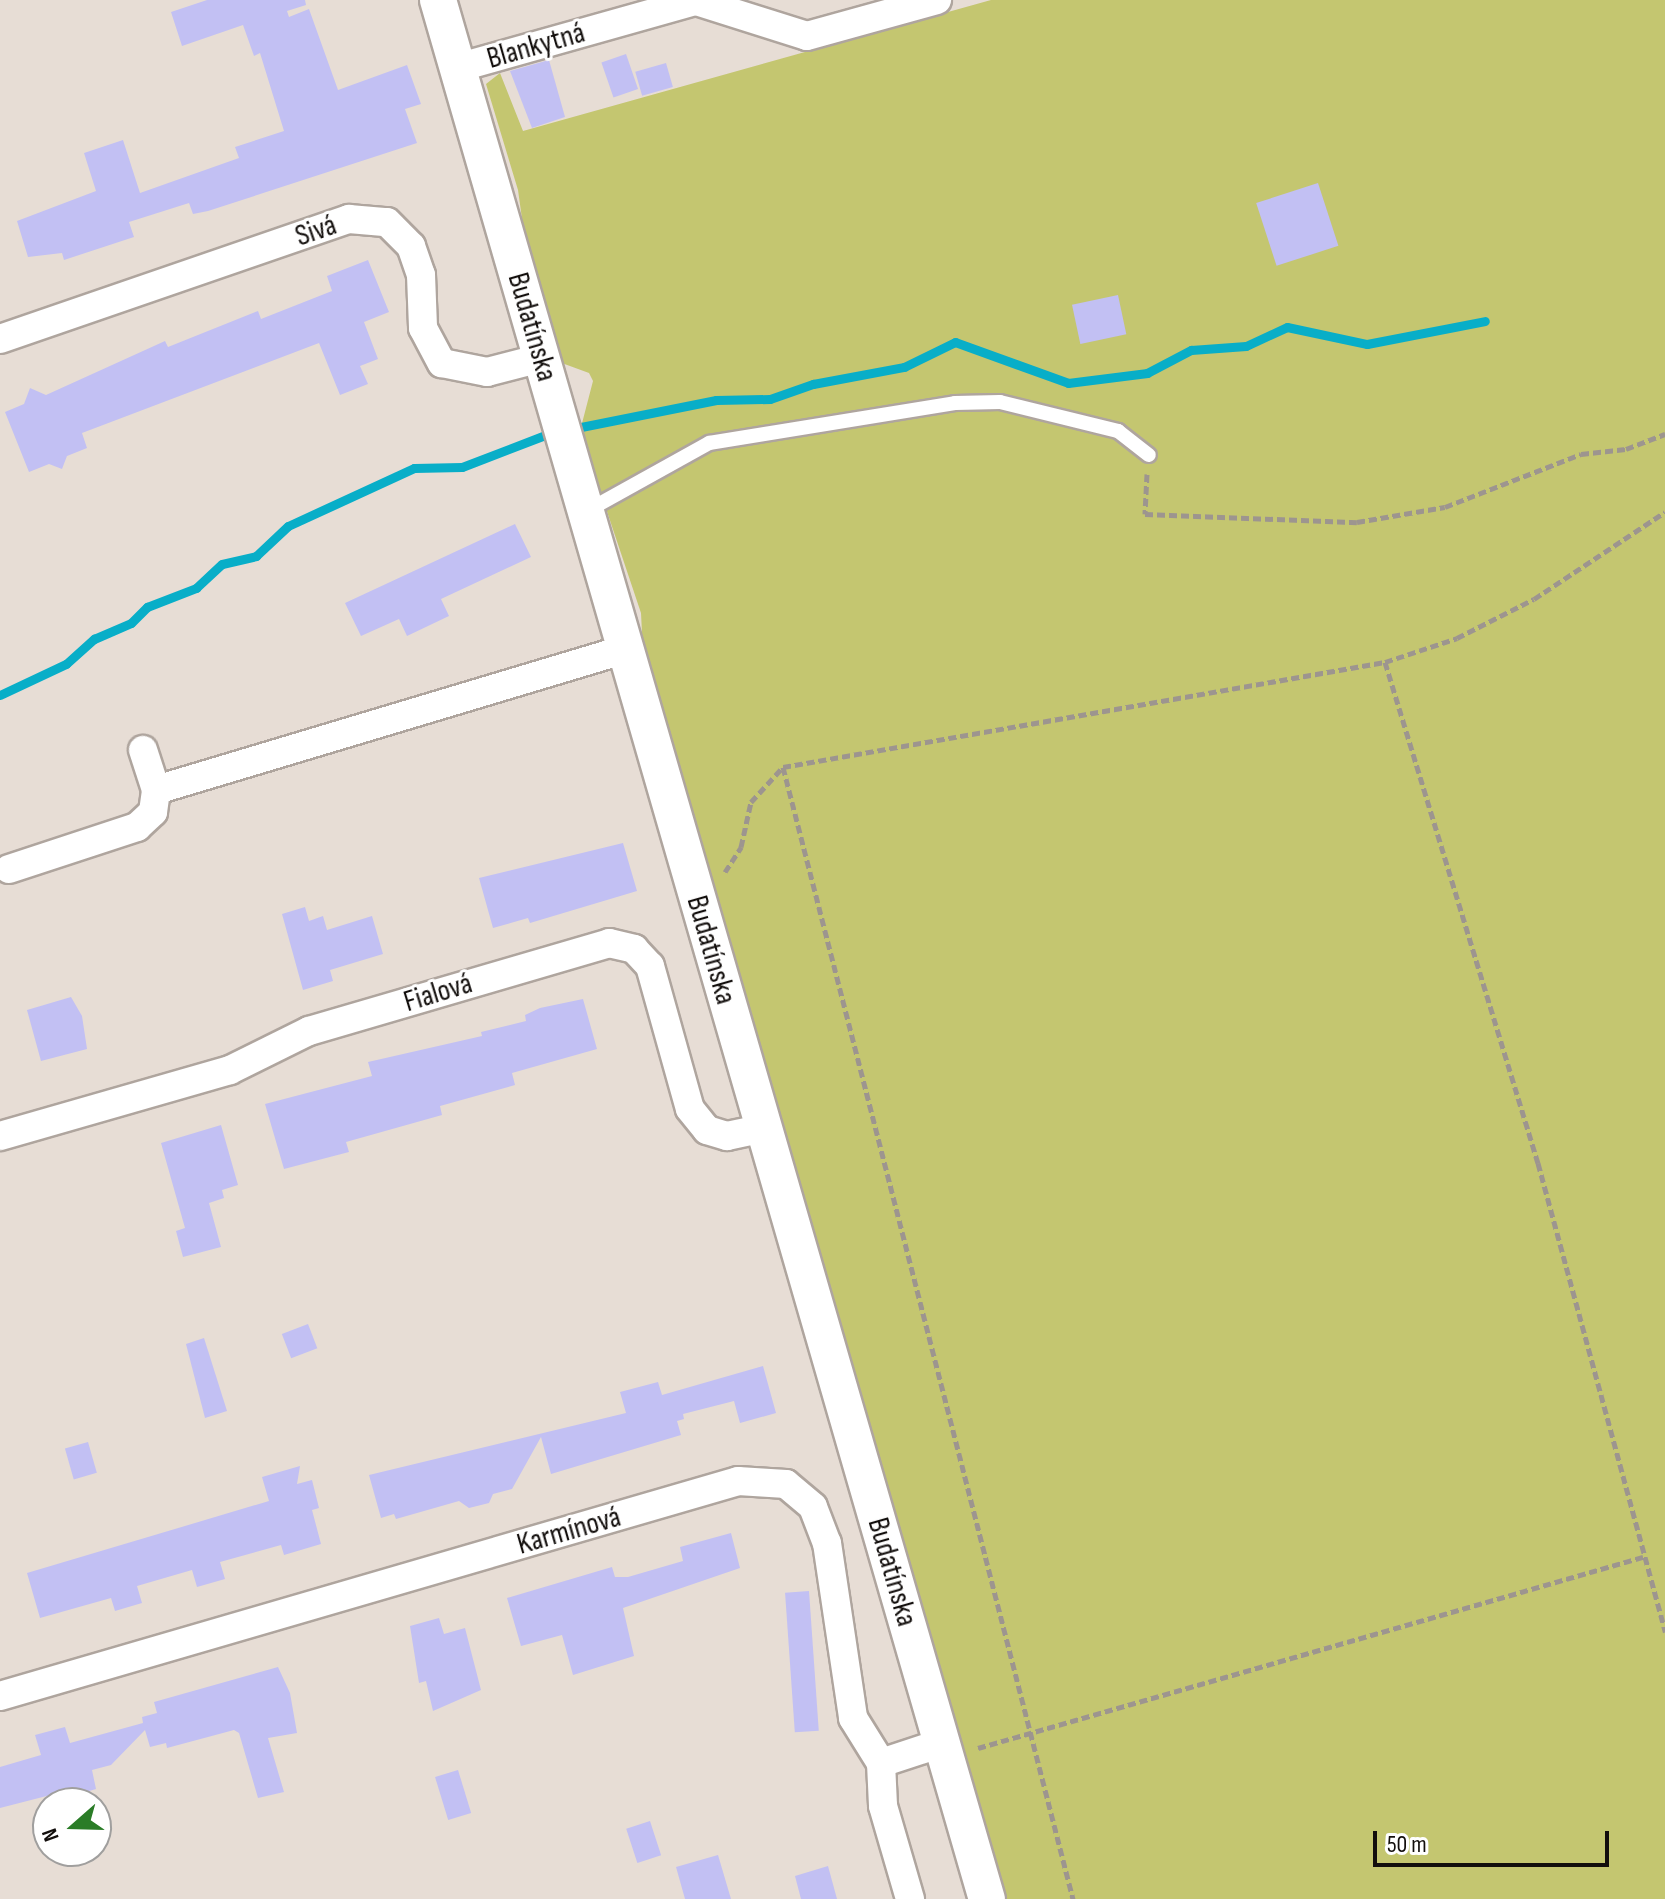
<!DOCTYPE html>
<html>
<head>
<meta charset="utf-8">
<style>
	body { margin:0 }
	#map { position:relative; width:1665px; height:1899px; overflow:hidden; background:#e7ddd5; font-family:"Sofia Sans Condensed",sans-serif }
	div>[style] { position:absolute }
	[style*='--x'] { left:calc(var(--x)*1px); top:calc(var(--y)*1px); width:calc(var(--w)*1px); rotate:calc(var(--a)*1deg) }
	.green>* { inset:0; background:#c4c670 }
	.stream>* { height:9px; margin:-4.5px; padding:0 4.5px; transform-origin:4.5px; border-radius:4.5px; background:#08aec8 }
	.building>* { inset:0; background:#c2c0f3; transform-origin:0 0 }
	.path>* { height:5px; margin-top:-2.5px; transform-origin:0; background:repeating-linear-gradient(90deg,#9d958f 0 8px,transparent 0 12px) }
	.roads { filter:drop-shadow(2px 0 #afa59e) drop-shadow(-2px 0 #afa59e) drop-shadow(0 2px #afa59e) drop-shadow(0 -2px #afa59e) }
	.service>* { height:14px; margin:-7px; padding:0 7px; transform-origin:7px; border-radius:7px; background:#fff }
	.minor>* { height:28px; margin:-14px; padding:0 14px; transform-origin:14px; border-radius:14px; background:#fff }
	.tertiary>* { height:36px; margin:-18px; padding:0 18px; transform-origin:18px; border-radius:18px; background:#fff }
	span { translate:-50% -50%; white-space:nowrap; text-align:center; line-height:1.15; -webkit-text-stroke:6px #fff; paint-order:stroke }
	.street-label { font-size:30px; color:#120e0c }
	.north { position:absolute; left:32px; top:1787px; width:80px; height:80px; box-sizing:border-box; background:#fff; border:2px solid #a09f9e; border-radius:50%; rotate:250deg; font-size:22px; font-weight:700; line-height:32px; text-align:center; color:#120e0c }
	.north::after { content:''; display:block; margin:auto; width:28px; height:36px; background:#2a7c27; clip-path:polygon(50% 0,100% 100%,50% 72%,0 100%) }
	.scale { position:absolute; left:1373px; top:1831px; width:236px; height:36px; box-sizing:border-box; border:4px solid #120e0c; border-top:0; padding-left:10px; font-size:24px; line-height:28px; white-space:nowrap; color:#120e0c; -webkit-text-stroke:6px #fff; paint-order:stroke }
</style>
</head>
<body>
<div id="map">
	<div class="green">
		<i style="clip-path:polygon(991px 0,1665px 0,1665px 1899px,968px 1899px,650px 793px,641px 613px,580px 431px,593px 381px,589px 373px,559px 362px,534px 305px,518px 190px,486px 84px,500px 73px,523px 131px)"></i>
	</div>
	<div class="stream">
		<i style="--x:571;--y:429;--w:148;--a:-11.3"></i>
		<i style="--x:716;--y:400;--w:54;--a:-1.1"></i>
		<i style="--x:770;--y:399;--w:46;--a:-19.2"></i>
		<i style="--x:813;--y:384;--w:93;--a:-10.6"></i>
		<i style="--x:904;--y:367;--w:57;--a:-26.1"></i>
		<i style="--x:955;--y:342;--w:120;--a:19.9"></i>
		<i style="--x:1068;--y:383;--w:80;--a:-7.2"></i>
		<i style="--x:1147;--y:373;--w:50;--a:-27.6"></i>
		<i style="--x:1191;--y:350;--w:55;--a:-4.2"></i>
		<i style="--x:1246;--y:346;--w:45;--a:-24.9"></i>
		<i style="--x:1287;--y:327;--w:82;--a:12"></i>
		<i style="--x:1367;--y:344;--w:120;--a:-11"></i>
		<i style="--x:0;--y:695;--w:73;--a:-25.2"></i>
		<i style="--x:66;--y:664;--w:38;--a:-42"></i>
		<i style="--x:94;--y:639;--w:40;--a:-23.4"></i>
		<i style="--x:131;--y:623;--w:23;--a:-45"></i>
		<i style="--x:147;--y:607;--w:53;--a:-21.2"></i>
		<i style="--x:196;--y:588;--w:35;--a:-43"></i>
		<i style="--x:222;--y:564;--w:35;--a:-13"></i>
		<i style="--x:256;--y:556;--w:44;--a:-43.2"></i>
		<i style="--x:288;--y:526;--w:139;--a:-24.7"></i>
		<i style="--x:414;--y:468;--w:48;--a:-1.2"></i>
		<i style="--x:462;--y:467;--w:101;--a:-21"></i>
	</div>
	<div class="building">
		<i style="clip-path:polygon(207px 0,305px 0,306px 5px,287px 11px,289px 17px,309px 9px,338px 90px,407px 65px,421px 104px,405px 109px,417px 143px,208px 211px,193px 214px,189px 203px,129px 222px,134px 237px,64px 260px,62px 253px,28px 257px,17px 221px,96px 191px,84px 153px,123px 140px,140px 193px,239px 158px,235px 147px,284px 131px,260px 53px,254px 56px,243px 25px,182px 46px,171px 12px)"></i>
		<i style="left:626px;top:54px;width:37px;height:26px;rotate:71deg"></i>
		<i style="clip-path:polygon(549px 60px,565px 117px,532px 128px,510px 71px)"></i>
		<i style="left:666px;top:63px;width:25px;height:32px;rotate:74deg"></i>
		<i style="left:1318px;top:183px;width:66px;height:65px;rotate:72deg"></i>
		<i style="clip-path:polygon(368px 260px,389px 312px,364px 322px,378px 359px,360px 366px,368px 384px,340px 395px,319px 343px,82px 433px,87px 448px,67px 456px,62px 469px,49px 464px,29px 472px,5px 412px,24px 404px,30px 388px,46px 395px,165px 341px,168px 347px,258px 311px,261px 319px,332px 291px,327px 276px)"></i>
		<i style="left:1118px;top:295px;width:40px;height:47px;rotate:78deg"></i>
		<i style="clip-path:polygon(515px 524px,531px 557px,441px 599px,449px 616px,407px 636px,399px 619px,361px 636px,345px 603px)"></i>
		<i style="clip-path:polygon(623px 843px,637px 891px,530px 923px,528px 918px,493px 928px,479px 878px)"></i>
		<i style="clip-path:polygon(305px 907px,309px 921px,323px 916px,327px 930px,372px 916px,383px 954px,330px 970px,333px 981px,303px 990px,282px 914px)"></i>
		<i style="clip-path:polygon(71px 997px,82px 1016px,87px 1049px,41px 1061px,27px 1010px)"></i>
		<i style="clip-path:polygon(583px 999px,597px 1049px,512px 1073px,515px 1085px,440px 1106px,442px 1115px,346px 1142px,349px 1152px,284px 1169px,265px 1104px,372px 1076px,368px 1062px,482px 1036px,481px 1032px,526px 1021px,525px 1015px,540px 1008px)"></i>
		<i style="clip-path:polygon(221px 1125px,238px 1185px,222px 1190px,224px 1198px,209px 1203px,221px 1247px,183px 1257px,176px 1231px,185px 1228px,161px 1143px)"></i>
		<i style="left:308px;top:1324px;width:26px;height:28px;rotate:69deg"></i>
		<i style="clip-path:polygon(204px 1338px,227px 1411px,205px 1418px,186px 1344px)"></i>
		<i style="clip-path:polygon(763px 1366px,776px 1413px,740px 1423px,734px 1401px,683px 1414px,684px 1419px,677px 1421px,681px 1435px,551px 1474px,541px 1437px,512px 1489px,493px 1494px,489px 1503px,469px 1508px,459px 1501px,396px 1519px,394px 1514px,381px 1518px,369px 1475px,626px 1413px,620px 1392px,658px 1382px,662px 1395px)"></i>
		<i style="left:88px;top:1442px;width:32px;height:24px;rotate:74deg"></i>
		<i style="clip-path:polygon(300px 1466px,297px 1484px,312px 1480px,319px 1508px,312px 1510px,321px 1544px,284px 1555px,281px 1545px,220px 1562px,225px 1579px,197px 1587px,192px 1570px,137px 1586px,142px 1603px,115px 1611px,111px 1598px,40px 1618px,27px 1573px,269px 1501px,262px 1477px)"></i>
		<i style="clip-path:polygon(731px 1533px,740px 1568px,623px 1608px,634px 1656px,573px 1675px,562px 1635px,521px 1646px,507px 1598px,612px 1567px,615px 1577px,628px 1577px,683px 1561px,680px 1547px)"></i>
		<i style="left:809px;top:1591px;width:140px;height:24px;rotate:86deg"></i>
		<i style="clip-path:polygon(439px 1618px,444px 1634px,465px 1628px,481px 1690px,433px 1711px,426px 1681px,419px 1683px,410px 1626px)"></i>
		<i style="clip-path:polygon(278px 1667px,290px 1693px,297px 1733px,268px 1738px,284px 1792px,258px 1798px,239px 1733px,234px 1730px,167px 1748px,166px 1743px,150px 1747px,145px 1730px,111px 1765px,92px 1770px,96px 1789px,72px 1796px,70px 1790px,0 1808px,0 1767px,41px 1755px,35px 1735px,65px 1727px,70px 1743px,143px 1723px,142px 1717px,157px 1713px,154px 1702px)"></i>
		<i style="left:458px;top:1770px;width:45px;height:24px;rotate:73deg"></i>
		<i style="left:650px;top:1821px;width:36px;height:25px;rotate:72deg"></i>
		<i style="clip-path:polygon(718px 1855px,731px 1899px,685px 1899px,676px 1867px)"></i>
		<i style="clip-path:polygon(828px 1866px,837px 1899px,801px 1899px,795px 1876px)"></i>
	</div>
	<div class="path">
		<i style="--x:1147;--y:474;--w:40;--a:92.9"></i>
		<i style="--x:1145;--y:514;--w:212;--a:2.2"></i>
		<i style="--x:1357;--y:522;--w:89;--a:-9.7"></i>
		<i style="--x:1445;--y:507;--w:146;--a:-21.3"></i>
		<i style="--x:1581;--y:454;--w:45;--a:-6.3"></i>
		<i style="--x:1626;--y:449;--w:42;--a:-21"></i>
		<i style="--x:1385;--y:662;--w:524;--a:73.02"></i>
		<i style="--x:1538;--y:1163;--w:486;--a:74.8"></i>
		<i style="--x:783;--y:767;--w:1169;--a:75.63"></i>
		<i style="--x:725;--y:872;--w:30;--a:-57"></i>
		<i style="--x:741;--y:847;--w:46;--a:-77.5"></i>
		<i style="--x:751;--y:802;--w:47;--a:-47.6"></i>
		<i style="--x:783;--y:767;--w:611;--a:-9.89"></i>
		<i style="--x:1385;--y:662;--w:76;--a:-18.4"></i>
		<i style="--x:1457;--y:638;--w:86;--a:-26.9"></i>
		<i style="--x:1534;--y:599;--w:157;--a:-33.6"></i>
		<i style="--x:978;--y:1748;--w:692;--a:-16.03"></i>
	</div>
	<div class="roads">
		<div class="service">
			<i style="--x:585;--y:512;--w:142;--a:-29.1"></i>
			<i style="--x:709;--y:443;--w:249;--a:-9.2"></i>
			<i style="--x:955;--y:403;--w:45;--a:-1.3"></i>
			<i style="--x:1000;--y:402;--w:122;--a:13.8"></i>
			<i style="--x:1118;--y:431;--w:39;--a:38"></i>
		</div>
		<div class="minor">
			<i style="--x:457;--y:68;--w:248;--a:-15.7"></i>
			<i style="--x:696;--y:1;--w:116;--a:17.5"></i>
			<i style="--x:807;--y:36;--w:135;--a:-15.5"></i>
			<i style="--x:0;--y:339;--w:369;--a:-19"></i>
			<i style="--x:349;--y:219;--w:38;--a:5"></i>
			<i style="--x:387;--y:222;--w:34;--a:45"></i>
			<i style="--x:411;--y:246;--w:31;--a:71"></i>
			<i style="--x:421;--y:275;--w:53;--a:87.8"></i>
			<i style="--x:423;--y:328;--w:40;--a:62"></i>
			<i style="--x:442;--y:363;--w:46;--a:11.3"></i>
			<i style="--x:487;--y:372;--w:56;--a:-14.5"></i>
			<i style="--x:143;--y:750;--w:42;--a:72"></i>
			<i style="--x:9;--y:869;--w:135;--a:-18.2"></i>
			<i style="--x:137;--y:827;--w:22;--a:-43"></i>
			<i style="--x:153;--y:812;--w:22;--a:-82"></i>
			<i style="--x:156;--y:790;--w:488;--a:-16.7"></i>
			<i style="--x:0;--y:1136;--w:239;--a:-16"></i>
			<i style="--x:230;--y:1070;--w:88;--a:-26.3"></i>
			<i style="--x:309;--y:1031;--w:313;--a:-16.3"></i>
			<i style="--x:609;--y:943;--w:26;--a:13"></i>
			<i style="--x:634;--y:949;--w:23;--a:47"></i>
			<i style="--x:650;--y:966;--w:148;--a:74.4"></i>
			<i style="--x:690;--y:1109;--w:27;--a:51"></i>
			<i style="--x:707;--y:1130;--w:21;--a:17"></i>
			<i style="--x:727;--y:1136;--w:38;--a:-12"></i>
			<i style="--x:0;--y:1696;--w:769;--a:-16.24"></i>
			<i style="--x:738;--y:1481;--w:48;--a:3.6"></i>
			<i style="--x:786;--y:1484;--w:35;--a:40"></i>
			<i style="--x:813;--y:1507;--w:39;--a:69"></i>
			<i style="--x:827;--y:1543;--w:177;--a:81.5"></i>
			<i style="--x:853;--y:1718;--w:53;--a:58.1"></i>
			<i style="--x:881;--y:1763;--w:43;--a:87.3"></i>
			<i style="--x:883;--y:1806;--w:97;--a:73.8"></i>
			<i style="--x:881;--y:1763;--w:64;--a:-18.2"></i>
		</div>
		<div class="tertiary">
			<i style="--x:438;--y:0;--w:1977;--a:73.88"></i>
		</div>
	</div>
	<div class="street-label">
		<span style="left:536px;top:46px;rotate:-16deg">Blankytná</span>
		<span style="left:316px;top:231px;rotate:-19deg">Sivá</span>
		<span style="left:532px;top:327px;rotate:74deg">Budatínska</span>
		<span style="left:711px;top:950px;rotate:74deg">Budatínska</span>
		<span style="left:438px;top:993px;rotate:-17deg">Fialová</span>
		<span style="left:569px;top:1531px;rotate:-16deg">Karmínová</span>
		<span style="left:892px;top:1572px;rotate:74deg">Budatínska</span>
	</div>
	<div class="north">N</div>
	<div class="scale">50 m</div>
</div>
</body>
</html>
